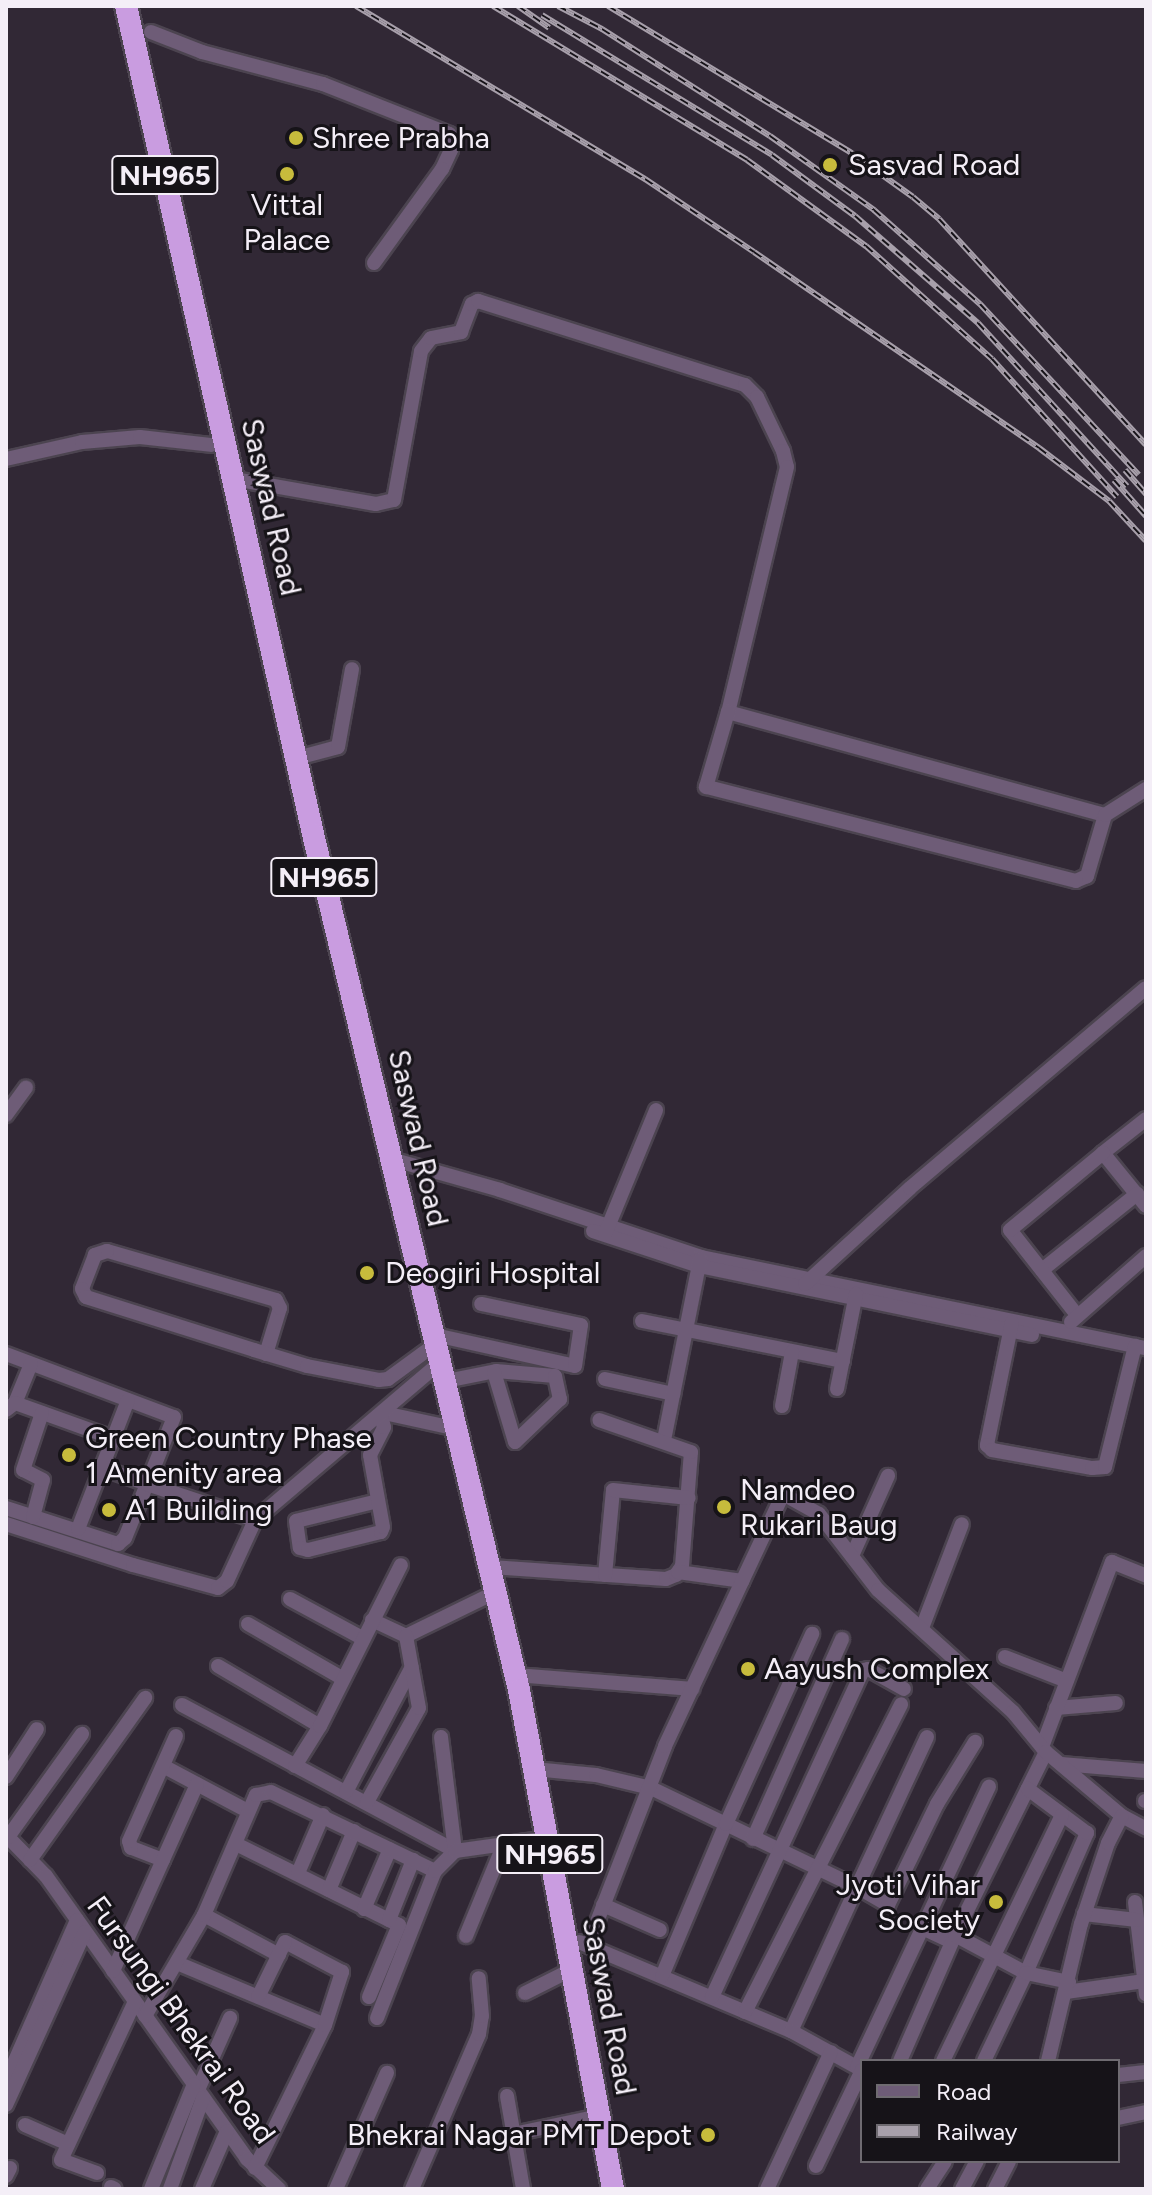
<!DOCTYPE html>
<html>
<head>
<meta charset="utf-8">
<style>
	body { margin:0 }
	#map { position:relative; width:1152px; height:2195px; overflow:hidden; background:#312835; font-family:Figtree,sans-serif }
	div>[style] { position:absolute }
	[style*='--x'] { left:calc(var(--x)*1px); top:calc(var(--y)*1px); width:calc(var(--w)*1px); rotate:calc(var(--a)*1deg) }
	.roads { filter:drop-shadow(2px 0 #4c4450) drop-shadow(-2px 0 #4c4450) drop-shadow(0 2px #4c4450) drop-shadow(0 -2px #4c4450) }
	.minor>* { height:14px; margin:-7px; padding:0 7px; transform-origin:7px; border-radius:7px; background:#6e5c77 }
	.highway>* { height:22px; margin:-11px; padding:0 11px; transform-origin:11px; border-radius:11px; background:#c99ce0 }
	.rail>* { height:6px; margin-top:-3px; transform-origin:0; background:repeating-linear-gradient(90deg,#161318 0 9px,#a8a0ab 0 18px); box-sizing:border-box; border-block:2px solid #a8a0ab }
	.dots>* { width:22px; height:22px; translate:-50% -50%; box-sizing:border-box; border:4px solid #161318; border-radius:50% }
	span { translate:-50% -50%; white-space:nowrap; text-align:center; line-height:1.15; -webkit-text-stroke:6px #161318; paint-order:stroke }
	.shield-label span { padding:2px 6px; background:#161318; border:2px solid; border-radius:6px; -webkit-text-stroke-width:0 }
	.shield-label { font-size:28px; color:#f4eef7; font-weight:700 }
	.poi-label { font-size:30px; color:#f4eef7 }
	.left { translate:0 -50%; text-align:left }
	.right { translate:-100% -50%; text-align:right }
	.street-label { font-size:30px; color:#f4eef7 }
	.frame { position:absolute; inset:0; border:8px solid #f4eef7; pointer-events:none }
	.legend { position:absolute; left:860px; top:2059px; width:260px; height:104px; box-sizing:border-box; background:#161318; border:2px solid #6f6b71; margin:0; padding:10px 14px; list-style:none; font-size:24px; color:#f4eef7 }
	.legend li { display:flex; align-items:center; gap:16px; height:40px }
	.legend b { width:40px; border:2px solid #6f6b71 }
</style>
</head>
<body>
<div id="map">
	<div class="roads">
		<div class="minor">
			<i style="--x:151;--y:32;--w:55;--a:21.4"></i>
			<i style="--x:202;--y:52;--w:125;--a:14.8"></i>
			<i style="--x:323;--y:84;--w:136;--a:21.6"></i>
			<i style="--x:449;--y:134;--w:16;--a:83"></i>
			<i style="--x:451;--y:150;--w:21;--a:115"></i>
			<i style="--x:442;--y:169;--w:116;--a:125.9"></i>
			<i style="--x:6;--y:459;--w:78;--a:-12.6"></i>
			<i style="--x:82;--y:442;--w:58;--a:-4.9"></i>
			<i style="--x:140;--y:437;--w:71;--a:6.4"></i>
			<i style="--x:234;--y:479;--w:144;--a:10"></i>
			<i style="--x:376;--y:504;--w:18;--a:-13"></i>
			<i style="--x:394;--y:500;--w:151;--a:-79.7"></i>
			<i style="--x:421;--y:351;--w:16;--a:-52"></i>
			<i style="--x:431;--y:338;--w:31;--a:-11"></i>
			<i style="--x:461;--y:332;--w:30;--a:-69"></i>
			<i style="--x:472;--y:304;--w:7;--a:-27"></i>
			<i style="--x:478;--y:301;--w:280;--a:17.5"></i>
			<i style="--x:745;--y:385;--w:17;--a:45"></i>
			<i style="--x:757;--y:397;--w:60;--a:64.3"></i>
			<i style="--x:783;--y:451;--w:16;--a:76"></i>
			<i style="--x:787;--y:467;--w:252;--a:103.5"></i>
			<i style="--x:728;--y:712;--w:391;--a:15.3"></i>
			<i style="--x:1105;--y:815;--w:64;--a:106.4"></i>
			<i style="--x:1087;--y:876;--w:12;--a:156"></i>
			<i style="--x:1076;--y:881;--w:382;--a:-165.7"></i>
			<i style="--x:706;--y:787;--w:78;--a:-73.7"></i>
			<i style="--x:297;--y:758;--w:42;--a:-15"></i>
			<i style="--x:338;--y:747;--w:79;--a:-79.8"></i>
			<i style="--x:1105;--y:815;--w:49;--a:-32.4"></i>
			<i style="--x:6;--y:1115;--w:34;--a:-54"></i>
			<i style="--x:1146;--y:1119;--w:55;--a:141.7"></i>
			<i style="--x:1103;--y:1153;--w:68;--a:50.9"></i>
			<i style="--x:394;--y:1160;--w:110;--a:15.8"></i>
			<i style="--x:500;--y:1190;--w:212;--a:18.4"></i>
			<i style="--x:701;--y:1257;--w:454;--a:11.6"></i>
			<i style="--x:593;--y:1231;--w:112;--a:18.3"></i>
			<i style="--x:699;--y:1266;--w:340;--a:11.7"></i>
			<i style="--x:605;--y:1234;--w:134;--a:-67.6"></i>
			<i style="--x:1042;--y:1270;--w:122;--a:-38.7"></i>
			<i style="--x:805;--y:1284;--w:142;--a:-42.4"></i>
			<i style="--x:910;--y:1188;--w:309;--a:-40.3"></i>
			<i style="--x:1077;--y:1315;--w:108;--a:-128.2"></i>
			<i style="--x:1010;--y:1230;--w:121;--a:-39.6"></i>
			<i style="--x:642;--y:1321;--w:205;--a:11.3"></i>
			<i style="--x:1012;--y:1322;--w:126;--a:101.5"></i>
			<i style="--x:987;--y:1445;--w:7;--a:45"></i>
			<i style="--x:992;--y:1450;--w:102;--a:10.2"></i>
			<i style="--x:1092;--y:1468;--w:13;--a:-4"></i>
			<i style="--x:1105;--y:1467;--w:125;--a:-76.1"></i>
			<i style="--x:1071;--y:1322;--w:100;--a:-41.3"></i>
			<i style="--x:435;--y:1335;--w:143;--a:12.5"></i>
			<i style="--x:575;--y:1366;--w:41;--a:-81.7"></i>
			<i style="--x:581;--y:1325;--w:102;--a:-168.1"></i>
			<i style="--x:6;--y:1354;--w:179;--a:20.6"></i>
			<i style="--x:174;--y:1417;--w:72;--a:111.9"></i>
			<i style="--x:147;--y:1484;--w:48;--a:-160.4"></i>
			<i style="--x:266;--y:1354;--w:48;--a:-73.1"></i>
			<i style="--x:280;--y:1308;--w:9;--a:-117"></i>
			<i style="--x:276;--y:1300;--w:176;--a:-163.8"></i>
			<i style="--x:107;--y:1251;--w:13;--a:162"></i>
			<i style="--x:95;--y:1255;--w:36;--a:111"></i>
			<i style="--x:82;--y:1289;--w:9;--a:63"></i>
			<i style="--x:86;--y:1297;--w:176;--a:17.5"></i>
			<i style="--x:254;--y:1350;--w:55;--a:16.8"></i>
			<i style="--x:307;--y:1366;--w:73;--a:11"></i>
			<i style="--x:379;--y:1380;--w:9;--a:-6"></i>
			<i style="--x:388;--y:1379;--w:61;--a:-36.3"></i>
			<i style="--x:605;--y:1379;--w:70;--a:12.4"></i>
			<i style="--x:446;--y:1381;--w:51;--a:-11.3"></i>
			<i style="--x:496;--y:1371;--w:59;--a:4.8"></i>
			<i style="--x:555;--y:1376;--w:24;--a:78"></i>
			<i style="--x:560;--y:1399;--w:62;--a:136.3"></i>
			<i style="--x:515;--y:1442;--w:73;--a:-106.7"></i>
			<i style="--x:837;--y:1389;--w:97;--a:-78.7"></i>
			<i style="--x:15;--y:1403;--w:42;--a:-67.7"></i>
			<i style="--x:782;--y:1406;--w:55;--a:-79.5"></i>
			<i style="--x:6;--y:1410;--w:11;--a:-38"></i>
			<i style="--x:15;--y:1403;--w:104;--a:19.7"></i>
			<i style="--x:384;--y:1413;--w:76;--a:12.2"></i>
			<i style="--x:664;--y:1440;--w:184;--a:-78.7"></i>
			<i style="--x:378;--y:1501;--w:84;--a:166.3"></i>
			<i style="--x:296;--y:1521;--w:27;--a:82"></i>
			<i style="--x:300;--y:1548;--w:8;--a:14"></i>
			<i style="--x:308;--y:1550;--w:75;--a:-13.9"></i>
			<i style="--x:381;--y:1532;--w:5;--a:-68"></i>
			<i style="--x:383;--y:1527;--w:73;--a:-100.2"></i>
			<i style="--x:370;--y:1455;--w:31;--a:-63"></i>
			<i style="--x:384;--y:1427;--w:11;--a:-105"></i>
			<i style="--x:6;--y:1508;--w:118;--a:17.8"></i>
			<i style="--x:118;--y:1544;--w:9;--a:-41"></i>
			<i style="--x:125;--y:1538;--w:58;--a:-67.8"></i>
			<i style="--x:147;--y:1484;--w:114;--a:18.4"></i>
			<i style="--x:33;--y:1517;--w:38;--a:-75"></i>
			<i style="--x:43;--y:1480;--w:22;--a:-153"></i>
			<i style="--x:23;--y:1470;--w:60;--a:-71.6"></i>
			<i style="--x:6;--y:1524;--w:133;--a:17.9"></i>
			<i style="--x:133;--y:1565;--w:88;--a:15.1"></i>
			<i style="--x:218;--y:1588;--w:11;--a:-38"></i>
			<i style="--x:227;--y:1581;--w:67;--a:-65.3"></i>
			<i style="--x:255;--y:1520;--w:245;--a:-40.4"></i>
			<i style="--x:78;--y:1529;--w:138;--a:-68.8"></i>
			<i style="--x:852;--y:1556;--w:88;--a:-65.8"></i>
			<i style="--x:491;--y:1567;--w:175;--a:3.9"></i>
			<i style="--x:666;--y:1579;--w:11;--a:-22"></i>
			<i style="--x:676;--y:1575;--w:11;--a:-56"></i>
			<i style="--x:682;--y:1566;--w:114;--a:-85.5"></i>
			<i style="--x:691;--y:1452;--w:97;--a:-160.8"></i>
			<i style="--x:678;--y:1572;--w:65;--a:8"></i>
			<i style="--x:605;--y:1575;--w:85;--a:-84.6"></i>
			<i style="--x:613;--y:1490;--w:76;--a:6"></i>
			<i style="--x:290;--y:1599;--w:82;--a:28.4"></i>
			<i style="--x:372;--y:1620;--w:38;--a:25"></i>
			<i style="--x:248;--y:1624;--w:108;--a:29.9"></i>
			<i style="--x:922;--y:1628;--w:111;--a:-69"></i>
			<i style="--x:406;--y:1636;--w:100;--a:-26.1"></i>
			<i style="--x:1005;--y:1657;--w:66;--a:21.2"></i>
			<i style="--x:218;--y:1666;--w:118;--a:30.5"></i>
			<i style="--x:516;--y:1675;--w:177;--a:4.5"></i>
			<i style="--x:182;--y:1705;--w:310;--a:28.1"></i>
			<i style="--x:1056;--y:1708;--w:60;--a:-4.8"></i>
			<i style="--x:441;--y:1737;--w:115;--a:83"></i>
			<i style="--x:927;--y:1737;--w:166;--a:115"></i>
			<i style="--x:857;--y:1887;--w:36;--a:30"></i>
			<i style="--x:888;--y:1905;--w:112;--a:-64.1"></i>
			<i style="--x:937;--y:1804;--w:73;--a:-58.5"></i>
			<i style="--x:1042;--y:1747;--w:198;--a:-69.3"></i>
			<i style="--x:1112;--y:1562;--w:37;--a:22"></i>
			<i style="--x:1061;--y:1764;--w:85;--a:4.7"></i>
			<i style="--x:163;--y:1766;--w:89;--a:28"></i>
			<i style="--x:295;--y:1766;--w:47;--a:-58"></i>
			<i style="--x:320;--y:1726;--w:180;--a:-63.3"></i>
			<i style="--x:534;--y:1769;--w:62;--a:5.5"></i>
			<i style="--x:596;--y:1775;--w:57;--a:13.3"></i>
			<i style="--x:651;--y:1788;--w:229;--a:25.7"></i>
			<i style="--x:857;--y:1887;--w:158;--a:114.6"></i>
			<i style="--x:6;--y:1777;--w:57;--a:-57.1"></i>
			<i style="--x:346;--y:1792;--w:141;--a:-62.2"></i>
			<i style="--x:1145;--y:1801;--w:1;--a:0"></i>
			<i style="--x:367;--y:1802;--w:107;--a:-61"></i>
			<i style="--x:419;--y:1708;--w:73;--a:-100.2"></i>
			<i style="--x:6;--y:1835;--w:57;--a:45.7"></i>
			<i style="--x:46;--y:1876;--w:347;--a:54.6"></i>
			<i style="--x:247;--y:2159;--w:44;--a:43.2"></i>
			<i style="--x:8;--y:1837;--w:127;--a:-54.3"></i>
			<i style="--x:753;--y:1839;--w:219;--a:-66"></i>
			<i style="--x:236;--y:1844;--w:182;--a:26.4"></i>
			<i style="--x:399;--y:1925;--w:78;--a:112.6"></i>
			<i style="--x:30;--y:1860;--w:199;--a:-54.6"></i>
			<i style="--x:163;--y:1860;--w:34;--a:-159"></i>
			<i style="--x:131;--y:1848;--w:7;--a:-106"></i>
			<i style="--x:129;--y:1841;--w:115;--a:-65.9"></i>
			<i style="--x:298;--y:1873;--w:63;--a:-66.7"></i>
			<i style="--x:329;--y:1890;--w:64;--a:-67"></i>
			<i style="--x:1135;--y:1902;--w:93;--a:83.2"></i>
			<i style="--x:603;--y:1905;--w:62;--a:23.7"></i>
			<i style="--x:364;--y:1909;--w:65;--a:-66.6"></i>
			<i style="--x:1084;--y:1914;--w:53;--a:6.5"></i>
			<i style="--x:204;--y:1915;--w:85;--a:28.1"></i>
			<i style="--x:389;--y:1920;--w:65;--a:-68.2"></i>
			<i style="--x:922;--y:1928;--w:33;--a:25"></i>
			<i style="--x:955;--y:1935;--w:204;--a:-63.6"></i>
			<i style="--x:466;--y:1936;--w:100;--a:-67.6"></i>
			<i style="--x:579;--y:1942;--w:230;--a:22.8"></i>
			<i style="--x:791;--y:2031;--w:81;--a:28.8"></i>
			<i style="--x:588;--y:1945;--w:213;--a:-68.8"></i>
			<i style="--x:665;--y:1746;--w:278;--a:-64.9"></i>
			<i style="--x:783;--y:1494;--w:41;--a:29.1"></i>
			<i style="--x:819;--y:1514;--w:96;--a:52.2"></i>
			<i style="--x:878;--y:1590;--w:182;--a:42.1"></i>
			<i style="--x:1013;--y:1712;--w:52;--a:50.5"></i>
			<i style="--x:1046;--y:1752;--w:99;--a:40.1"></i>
			<i style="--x:1122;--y:1816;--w:27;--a:28"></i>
			<i style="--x:177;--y:1963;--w:160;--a:22.7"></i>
			<i style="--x:113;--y:1971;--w:205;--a:-65.8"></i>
			<i style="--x:662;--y:1976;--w:165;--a:-67.2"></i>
			<i style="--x:726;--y:1824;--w:209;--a:-65.6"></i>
			<i style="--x:1066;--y:1992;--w:79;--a:-8"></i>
			<i style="--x:525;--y:1993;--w:51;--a:-26.6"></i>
			<i style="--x:712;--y:1997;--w:360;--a:-65.2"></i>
			<i style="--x:863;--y:1670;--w:5;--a:-11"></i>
			<i style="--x:868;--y:1669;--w:41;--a:29.1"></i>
			<i style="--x:745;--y:2012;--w:345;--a:-63.1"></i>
			<i style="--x:145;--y:2016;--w:117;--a:-59.7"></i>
			<i style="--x:204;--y:1915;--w:131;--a:-66.6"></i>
			<i style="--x:256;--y:1795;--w:15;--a:-11"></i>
			<i style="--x:271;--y:1792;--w:182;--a:25.7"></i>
			<i style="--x:377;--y:2018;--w:158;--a:-68.5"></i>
			<i style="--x:435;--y:1871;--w:28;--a:-45"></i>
			<i style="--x:455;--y:1851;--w:93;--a:-8"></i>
			<i style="--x:900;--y:2061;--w:137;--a:-66.4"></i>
			<i style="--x:955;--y:1935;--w:81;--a:28.2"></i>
			<i style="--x:1026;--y:1973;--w:153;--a:-66.5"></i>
			<i style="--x:1087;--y:1833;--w:74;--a:-143.3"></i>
			<i style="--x:943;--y:2061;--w:273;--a:-64.2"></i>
			<i style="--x:984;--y:2061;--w:98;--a:-64.5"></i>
			<i style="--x:1026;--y:1973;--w:44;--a:11.8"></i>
			<i style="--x:1048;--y:2061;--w:141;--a:-76.5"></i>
			<i style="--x:1081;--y:1924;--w:85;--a:-71.6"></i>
			<i style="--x:1108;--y:1843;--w:30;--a:-63"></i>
			<i style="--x:857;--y:2067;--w:310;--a:-64.8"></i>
			<i style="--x:1118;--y:2075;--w:28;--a:-6"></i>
			<i style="--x:6;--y:2081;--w:176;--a:-66.2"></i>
			<i style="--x:198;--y:2090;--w:79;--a:-66"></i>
			<i style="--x:507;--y:2096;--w:94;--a:80.2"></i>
			<i style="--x:6;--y:2105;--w:190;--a:-65.5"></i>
			<i style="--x:1118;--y:2118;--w:29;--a:-12"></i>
			<i style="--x:25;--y:2125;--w:47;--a:23.8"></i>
			<i style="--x:513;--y:2134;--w:88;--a:-11.8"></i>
			<i style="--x:816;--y:2166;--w:106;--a:-64.4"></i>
			<i style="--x:255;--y:2168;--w:159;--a:-63.9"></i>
			<i style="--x:325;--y:2025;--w:56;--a:-72.2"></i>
			<i style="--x:342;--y:1972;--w:64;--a:-152.2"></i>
			<i style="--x:285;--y:1942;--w:61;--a:116.1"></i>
			<i style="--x:97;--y:2173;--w:38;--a:-160"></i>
			<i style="--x:61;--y:2160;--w:175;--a:-65"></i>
			<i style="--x:6;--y:2176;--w:9;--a:-63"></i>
			<i style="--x:111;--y:2187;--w:4;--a:27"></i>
			<i style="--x:151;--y:2189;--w:113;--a:-67.7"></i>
			<i style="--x:170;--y:2189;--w:97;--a:-70.1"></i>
			<i style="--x:202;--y:2189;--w:63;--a:-66.7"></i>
			<i style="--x:336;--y:2189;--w:127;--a:-66.3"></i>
			<i style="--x:412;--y:2189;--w:169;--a:-66.6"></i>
			<i style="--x:479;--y:2034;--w:18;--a:-81"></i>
			<i style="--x:482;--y:2016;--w:38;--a:-95"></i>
			<i style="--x:767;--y:2189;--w:151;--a:-65"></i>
			<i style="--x:927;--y:2189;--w:33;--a:-57"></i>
			<i style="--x:962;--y:2189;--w:32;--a:-62"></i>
			<i style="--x:995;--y:2189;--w:31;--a:-63"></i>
		</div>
		<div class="highway">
			<i style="--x:126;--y:6;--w:849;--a:77.27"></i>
			<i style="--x:313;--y:834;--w:880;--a:76.47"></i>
			<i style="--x:519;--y:1690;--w:508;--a:79.33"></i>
		</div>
	</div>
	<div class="rail">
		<i style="--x:356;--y:6;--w:337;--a:30.9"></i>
		<i style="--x:645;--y:179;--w:131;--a:33.8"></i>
		<i style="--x:754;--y:252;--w:346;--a:34.5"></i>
		<i style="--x:1039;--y:448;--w:88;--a:37.1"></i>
		<i style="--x:1109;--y:501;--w:54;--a:47.2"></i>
		<i style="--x:493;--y:6;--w:297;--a:31.2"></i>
		<i style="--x:747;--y:160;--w:147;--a:35.9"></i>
		<i style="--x:866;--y:246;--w:169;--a:41.9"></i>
		<i style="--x:992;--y:359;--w:186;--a:47.8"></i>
		<i style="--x:518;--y:6;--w:38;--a:35"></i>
		<i style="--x:558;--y:6;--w:50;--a:27.6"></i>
		<i style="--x:602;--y:29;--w:199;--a:32.5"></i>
		<i style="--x:770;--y:136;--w:128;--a:35.4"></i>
		<i style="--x:874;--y:210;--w:142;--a:41.6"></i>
		<i style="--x:980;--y:304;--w:233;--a:47.1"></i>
		<i style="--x:608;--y:6;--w:283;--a:31.1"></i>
		<i style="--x:850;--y:152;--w:77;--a:35.5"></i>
		<i style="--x:913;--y:197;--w:34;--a:40"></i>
		<i style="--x:939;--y:219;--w:306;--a:47.5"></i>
		<i style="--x:542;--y:15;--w:269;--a:31.3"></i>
		<i style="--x:772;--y:155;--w:103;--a:36.3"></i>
		<i style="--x:855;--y:216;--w:163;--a:41"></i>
		<i style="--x:978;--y:323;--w:221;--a:47.6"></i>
		<i style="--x:1125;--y:470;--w:32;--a:49"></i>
		<i style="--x:1114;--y:480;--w:48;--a:48.4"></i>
	</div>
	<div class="dots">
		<i style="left:296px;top:138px;background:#c7bb3c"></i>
		<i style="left:830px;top:165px;background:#c7bb3c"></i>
		<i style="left:287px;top:174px;background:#c7bb3c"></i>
		<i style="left:367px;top:1273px;background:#c7bb3c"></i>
		<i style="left:69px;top:1455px;background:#c7bb3c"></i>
		<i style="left:724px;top:1507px;background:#c7bb3c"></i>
		<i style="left:109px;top:1510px;background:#c7bb3c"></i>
		<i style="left:748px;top:1669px;background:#c7bb3c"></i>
		<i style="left:996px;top:1902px;background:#c7bb3c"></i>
		<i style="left:708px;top:2135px;background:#c7bb3c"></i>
	</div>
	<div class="shield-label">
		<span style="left:165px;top:175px">NH965</span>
		<span style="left:324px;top:877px">NH965</span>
		<span style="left:550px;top:1854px">NH965</span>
	</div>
	<div class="poi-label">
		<span class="left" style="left:312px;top:138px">Shree Prabha</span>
		<span class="left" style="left:848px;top:165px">Sasvad Road</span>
		<span style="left:287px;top:222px">Vittal<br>Palace</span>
		<span class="left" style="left:385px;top:1273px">Deogiri Hospital</span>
		<span class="left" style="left:85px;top:1455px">Green Country Phase<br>1 Amenity area</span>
		<span class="left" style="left:740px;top:1507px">Namdeo<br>Rukari Baug</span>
		<span class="left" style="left:125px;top:1510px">A1 Building</span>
		<span class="left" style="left:764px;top:1669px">Aayush Complex</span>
		<span class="right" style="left:980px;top:1902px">Jyoti Vihar<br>Society</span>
		<span class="right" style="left:692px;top:2135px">Bhekrai Nagar PMT Depot</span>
	</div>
	<div class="street-label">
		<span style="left:271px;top:507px;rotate:77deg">Saswad Road</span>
		<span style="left:418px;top:1138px;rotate:77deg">Saswad Road</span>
		<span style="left:609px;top:2006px;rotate:79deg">Saswad Road</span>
		<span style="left:181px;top:2020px;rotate:54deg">Fursungi Bhekrai Road</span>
	</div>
	<div class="frame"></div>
	<ul class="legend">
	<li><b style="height:10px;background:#6e5c77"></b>Road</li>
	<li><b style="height:10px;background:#a8a0ab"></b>Railway</li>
	</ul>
</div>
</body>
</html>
